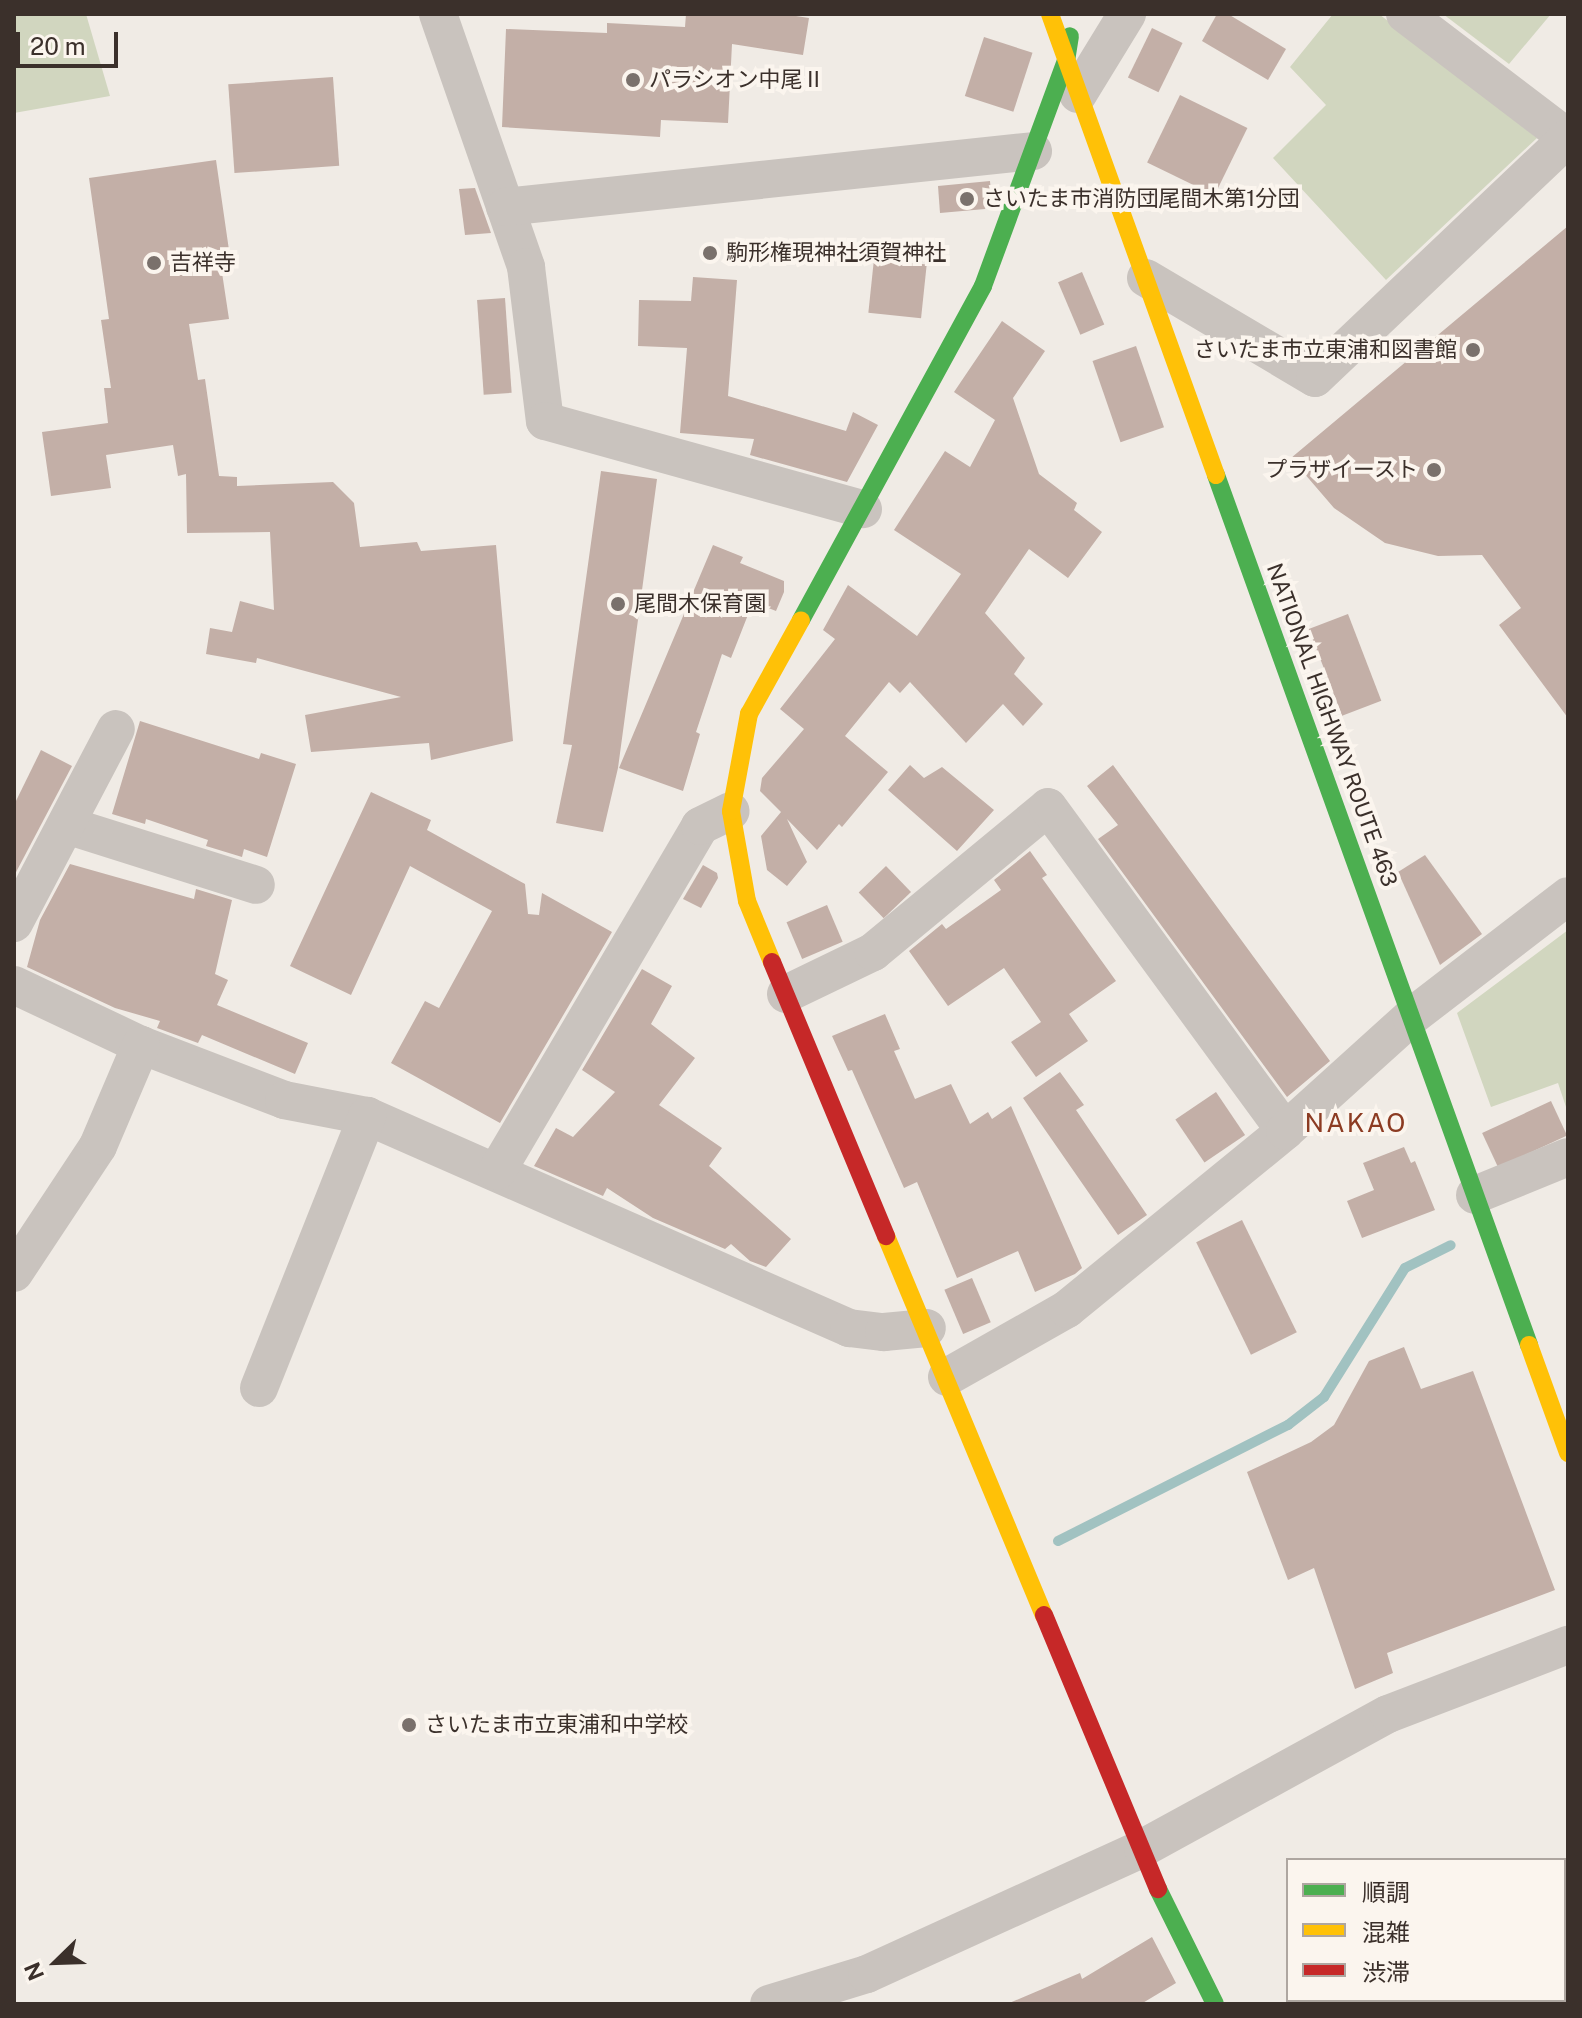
<!DOCTYPE html>
<html>
<head>
<meta charset="utf-8">
<style>
	body { margin:0 }
	#map { position:relative; width:1582px; height:2018px; overflow:hidden; background:#f0ebe5; font-family:"Public Sans","Noto Sans JP",sans-serif }
	div>[style] { position:absolute }
	[style*='--x'] { left:calc(var(--x)*1px); top:calc(var(--y)*1px); width:calc(var(--w)*1px); rotate:calc(var(--a)*1deg) }
	.green>* { inset:0; background:#d1d6bf }
	.stream>* { height:10px; margin:-5px; padding:0 5px; transform-origin:5px; border-radius:5px; background:#a1c2c1 }
	.building>* { inset:0; background:#c3afa7; transform-origin:0 0 }
	.street>* { height:38px; margin:-19px; padding:0 19px; transform-origin:19px; border-radius:19px; background:#c9c3be }
	.fast>* { height:18px; margin:-9px; padding:0 9px; transform-origin:9px; border-radius:9px; background:#4caf50 }
	.slow>* { height:18px; margin:-9px; padding:0 9px; transform-origin:9px; border-radius:9px; background:#ffc107 }
	.jam>* { height:18px; margin:-9px; padding:0 9px; transform-origin:9px; border-radius:9px; background:#c62828 }
	.dots>* { width:22px; height:22px; translate:-50% -50%; box-sizing:border-box; border:4px solid #fbf5ee; border-radius:50% }
	span { translate:-50% -50%; white-space:nowrap; text-align:center; line-height:1.15; -webkit-text-stroke:8px #fbf5ee; paint-order:stroke }
	.poi-label { font-size:22px; color:#3b302b }
	.left { translate:0 -50%; text-align:left }
	.right { translate:-100% -50%; text-align:right }
	.street-label { font-size:22px; color:#3b302b }
	.quarter-label { font-size:26px; color:#8c3b22; letter-spacing:2px }
	.frame { position:absolute; inset:0; border:16px solid #3b302b; pointer-events:none }
	.legend { position:absolute; left:1286px; top:1858px; width:280px; height:144px; box-sizing:border-box; background:#fbf5ee; border:2px solid #aea6a0; margin:0; padding:10px 14px; list-style:none; font-size:24px; color:#3b302b }
	.legend li { display:flex; align-items:center; gap:16px; height:40px }
	.legend b { width:40px; border:2px solid #aea6a0 }
	.north { position:absolute; left:16px; top:1922px; width:80px; height:80px; -webkit-text-stroke:6px #fbf5ee; paint-order:stroke; rotate:247deg; font-size:22px; font-weight:700; line-height:32px; text-align:center; color:#3b302b }
	.north::after { content:''; display:block; margin:auto; width:28px; height:36px; background:#3b302b; clip-path:polygon(50% 0,100% 100%,50% 72%,0 100%) }
	.scale { position:absolute; left:16px; top:32px; width:102px; height:36px; box-sizing:border-box; border:4px solid #3b302b; border-top:0; padding-left:10px; font-size:24px; line-height:28px; white-space:nowrap; color:#3b302b; -webkit-text-stroke:6px #fbf5ee; paint-order:stroke }
</style>
</head>
<body>
<div id="map">
	<div class="green">
		<i style="clip-path:polygon(14px 14px,86px 14px,110px 96px,14px 113px)"></i>
		<i style="clip-path:polygon(1333px 14px,1379px 14px,1537px 138px,1386px 280px,1273px 158px,1326px 105px,1290px 67px)"></i>
		<i style="clip-path:polygon(1443px 14px,1551px 14px,1509px 64px)"></i>
		<i style="clip-path:polygon(1568px 930px,1568px 1113px,1558px 1083px,1491px 1107px,1457px 1013px)"></i>
	</div>
	<div class="stream">
		<i style="--x:1058;--y:1541;--w:258;--a:-26.8"></i>
		<i style="--x:1288;--y:1425;--w:46;--a:-37.9"></i>
		<i style="--x:1324;--y:1397;--w:152;--a:-57.9"></i>
		<i style="--x:1405;--y:1268;--w:51;--a:-26.6"></i>
	</div>
	<div class="building">
		<i style="clip-path:polygon(686px 14px,783px 14px,809px 18px,803px 55px,732px 44px,728px 123px,661px 120px,660px 137px,502px 127px,506px 29px,607px 33px,607px 23px,685px 27px)"></i>
		<i style="clip-path:polygon(1217px 14px,1228px 14px,1286px 49px,1268px 80px,1202px 41px)"></i>
		<i style="left:1152px;top:28px;width:34px;height:55px;rotate:26deg"></i>
		<i style="left:984px;top:37px;width:51px;height:62px;rotate:18deg"></i>
		<i style="left:333px;top:77px;width:89px;height:105px;rotate:86deg"></i>
		<i style="left:1180px;top:95px;width:75px;height:75px;rotate:26deg"></i>
		<i style="clip-path:polygon(216px 160px,231px 264px,221px 266px,229px 319px,189px 324px,198px 380px,205px 379px,219px 476px,237px 477px,237px 486px,333px 482px,354px 503px,360px 547px,417px 542px,421px 551px,496px 545px,513px 741px,431px 760px,429px 743px,311px 752px,305px 715px,401px 697px,257px 658px,256px 663px,206px 654px,210px 628px,232px 632px,240px 601px,274px 610px,270px 532px,187px 533px,186px 474px,178px 476px,173px 445px,106px 455px,111px 488px,51px 496px,42px 432px,108px 423px,104px 388px,111px 388px,101px 320px,109px 319px,89px 178px)"></i>
		<i style="clip-path:polygon(990px 181px,991px 193px,985px 209px,940px 213px,938px 186px)"></i>
		<i style="clip-path:polygon(475px 188px,491px 233px,465px 235px,459px 189px)"></i>
		<i style="clip-path:polygon(1568px 226px,1568px 718px,1499px 625px,1521px 608px,1482px 555px,1438px 556px,1385px 543px,1334px 508px,1291px 458px)"></i>
		<i style="left:874px;top:259px;width:53px;height:54px;rotate:6deg"></i>
		<i style="left:1082px;top:272px;width:57px;height:26px;rotate:67deg"></i>
		<i style="clip-path:polygon(693px 277px,737px 280px,728px 396px,846px 431px,853px 412px,878px 425px,847px 482px,750px 455px,754px 439px,680px 433px,687px 348px,638px 346px,639px 300px,691px 301px)"></i>
		<i style="left:505px;top:298px;width:95px;height:28px;rotate:86deg"></i>
		<i style="clip-path:polygon(1002px 321px,1045px 351px,1013px 398px,1039px 474px,1077px 503px,1074px 510px,1102px 532px,1068px 578px,1029px 549px,985px 613px,1025px 658px,1014px 674px,1043px 704px,1023px 726px,1003px 704px,966px 743px,910px 682px,900px 693px,889px 682px,845px 736px,888px 772px,842px 827px,839px 824px,817px 850px,787px 819px,807px 862px,787px 886px,767px 870px,761px 836px,781px 812px,760px 791px,762px 778px,804px 729px,780px 709px,835px 639px,823px 630px,848px 585px,917px 636px,961px 574px,894px 530px,945px 451px,970px 467px,995px 420px,954px 392px)"></i>
		<i style="left:1136px;top:346px;width:86px;height:46px;rotate:71deg"></i>
		<i style="clip-path:polygon(601px 471px,657px 479px,618px 768px,603px 832px,556px 823px,572px 745px,563px 744px)"></i>
		<i style="clip-path:polygon(713px 545px,743px 557px,740px 563px,784px 581px,784px 592px,776px 611px,753px 602px,731px 658px,722px 654px,696px 732px,700px 734px,683px 791px,619px 768px)"></i>
		<i style="left:1348px;top:614px;width:93px;height:42px;rotate:69deg"></i>
		<i style="clip-path:polygon(140px 721px,259px 759px,261px 753px,296px 764px,267px 857px,244px 849px,242px 857px,206px 846px,208px 840px,146px 819px,145px 824px,112px 814px)"></i>
		<i style="clip-path:polygon(41px 750px,72px 766px,14px 876px,14px 805px)"></i>
		<i style="clip-path:polygon(910px 765px,924px 778px,942px 767px,994px 810px,957px 851px,888px 790px)"></i>
		<i style="clip-path:polygon(1113px 765px,1330px 1061px,1287px 1097px,1098px 839px,1118px 825px,1087px 786px)"></i>
		<i style="clip-path:polygon(371px 792px,431px 820px,427px 830px,525px 884px,528px 914px,539px 915px,542px 893px,612px 932px,500px 1123px,391px 1063px,425px 1001px,439px 1008px,492px 911px,410px 866px,351px 995px,290px 966px)"></i>
		<i style="clip-path:polygon(1030px 851px,1047px 875px,1042px 878px,1116px 981px,1069px 1014px,1088px 1041px,1036px 1077px,1011px 1042px,1041px 1022px,1004px 968px,948px 1006px,909px 951px,942px 924px,946px 929px,1001px 890px,994px 880px)"></i>
		<i style="clip-path:polygon(1425px 855px,1482px 934px,1440px 965px,1398px 872px)"></i>
		<i style="clip-path:polygon(70px 864px,194px 899px,196px 889px,232px 900px,215px 974px,228px 980px,217px 1005px,308px 1043px,295px 1074px,202px 1035px,198px 1043px,157px 1028px,160px 1021px,115px 1008px,27px 967px,40px 920px)"></i>
		<i style="clip-path:polygon(703px 865px,717px 873px,718px 878px,701px 908px,683px 899px)"></i>
		<i style="left:886px;top:866px;width:36px;height:38px;rotate:46deg"></i>
		<i style="left:827px;top:905px;width:40px;height:44px;rotate:67deg"></i>
		<i style="clip-path:polygon(642px 969px,672px 986px,651px 1024px,695px 1058px,659px 1105px,722px 1148px,709px 1166px,791px 1239px,766px 1267px,750px 1261px,731px 1244px,725px 1249px,653px 1218px,607px 1188px,603px 1196px,534px 1166px,556px 1128px,573px 1137px,615px 1092px,582px 1070px)"></i>
		<i style="clip-path:polygon(885px 1014px,900px 1049px,894px 1051px,915px 1099px,951px 1084px,970px 1124px,988px 1112px,992px 1119px,1011px 1106px,1082px 1268px,1075px 1274px,1035px 1292px,1018px 1251px,957px 1278px,917px 1182px,904px 1188px,852px 1070px,848px 1071px,832px 1036px)"></i>
		<i style="clip-path:polygon(1060px 1072px,1084px 1105px,1076px 1110px,1147px 1215px,1118px 1235px,1023px 1098px)"></i>
		<i style="left:1216px;top:1092px;width:52px;height:49px;rotate:56deg"></i>
		<i style="left:1551px;top:1101px;width:38px;height:76px;rotate:65deg"></i>
		<i style="clip-path:polygon(1404px 1147px,1411px 1163px,1415px 1161px,1435px 1210px,1362px 1238px,1347px 1201px,1374px 1190px,1363px 1163px)"></i>
		<i style="left:1242px;top:1220px;width:125px;height:51px;rotate:64deg"></i>
		<i style="left:972px;top:1278px;width:48px;height:30px;rotate:67deg"></i>
		<i style="clip-path:polygon(1404px 1347px,1421px 1389px,1473px 1371px,1555px 1590px,1387px 1653px,1393px 1673px,1355px 1689px,1314px 1568px,1288px 1580px,1247px 1472px,1311px 1442px,1334px 1425px,1369px 1361px)"></i>
		<i style="clip-path:polygon(1152px 1937px,1176px 1983px,1141px 2004px,1007px 2004px,1080px 1973px,1082px 1979px)"></i>
	</div>
	<div class="street">
		<i style="--x:438;--y:14;--w:268;--a:70.8"></i>
		<i style="--x:526;--y:267;--w:155;--a:83"></i>
		<i style="--x:545;--y:421;--w:330;--a:15.5"></i>
		<i style="--x:1405;--y:14;--w:205;--a:37.3"></i>
		<i style="--x:1078;--y:94;--w:94;--a:-58.5"></i>
		<i style="--x:505;--y:207;--w:531;--a:-6.05"></i>
		<i style="--x:1146;--y:278;--w:196;--a:30.6"></i>
		<i style="--x:1315;--y:378;--w:349;--a:-43.5"></i>
		<i style="--x:66;--y:825;--w:199;--a:17.5"></i>
		<i style="--x:14;--y:923;--w:219;--a:-62.3"></i>
		<i style="--x:14;--y:985;--w:140;--a:25.3"></i>
		<i style="--x:141;--y:1045;--w:153;--a:21"></i>
		<i style="--x:284;--y:1100;--w:85;--a:10.9"></i>
		<i style="--x:367;--y:1116;--w:527;--a:23.74"></i>
		<i style="--x:849;--y:1328;--w:35;--a:7"></i>
		<i style="--x:884;--y:1332;--w:43;--a:-5.3"></i>
		<i style="--x:786;--y:994;--w:97;--a:-25.8"></i>
		<i style="--x:873;--y:952;--w:227;--a:-39.6"></i>
		<i style="--x:1048;--y:807;--w:401;--a:53.8"></i>
		<i style="--x:497;--y:1171;--w:400;--a:-59.5"></i>
		<i style="--x:700;--y:826;--w:34;--a:-26"></i>
		<i style="--x:1475;--y:1195;--w:100;--a:-22.2"></i>
		<i style="--x:14;--y:1273;--w:152;--a:-56.5"></i>
		<i style="--x:98;--y:1146;--w:110;--a:-66.9"></i>
		<i style="--x:947;--y:1377;--w:138;--a:-29.5"></i>
		<i style="--x:1067;--y:1309;--w:281;--a:-39.2"></i>
		<i style="--x:1285;--y:1131;--w:170;--a:-42.1"></i>
		<i style="--x:1411;--y:1017;--w:198;--a:-37.6"></i>
		<i style="--x:259;--y:1388;--w:293;--a:-68.3"></i>
		<i style="--x:769;--y:2004;--w:102;--a:-17"></i>
		<i style="--x:867;--y:1974;--w:303;--a:-24.5"></i>
		<i style="--x:1143;--y:1848;--w:279;--a:-28.7"></i>
		<i style="--x:1388;--y:1714;--w:193;--a:-21"></i>
	</div>
	<div class="fast">
		<i style="--x:1216;--y:475;--w:925;--a:70.21"></i>
		<i style="--x:801;--y:620;--w:380;--a:-61.4"></i>
		<i style="--x:983;--y:286;--w:240;--a:-69.8"></i>
		<i style="--x:1066;--y:61;--w:25;--a:-81"></i>
		<i style="--x:1158;--y:1889;--w:128;--a:63.6"></i>
	</div>
	<div class="slow">
		<i style="--x:1050;--y:14;--w:490;--a:70.2"></i>
		<i style="--x:772;--y:962;--w:66;--a:-112.3"></i>
		<i style="--x:747;--y:901;--w:91;--a:-100.1"></i>
		<i style="--x:731;--y:811;--w:99;--a:-79.5"></i>
		<i style="--x:749;--y:714;--w:107;--a:-61"></i>
		<i style="--x:886;--y:1236;--w:411;--a:67.4"></i>
		<i style="--x:1529;--y:1345;--w:115;--a:70.1"></i>
	</div>
	<div class="jam">
		<i style="--x:772;--y:962;--w:297;--a:67.4"></i>
		<i style="--x:1044;--y:1615;--w:297;--a:67.4"></i>
	</div>
	<div class="dots">
		<i style="left:633px;top:80px;background:#7a716c"></i>
		<i style="left:967px;top:199px;background:#7a716c"></i>
		<i style="left:710px;top:253px;background:#7a716c"></i>
		<i style="left:154px;top:263px;background:#7a716c"></i>
		<i style="left:1473px;top:350px;background:#7a716c"></i>
		<i style="left:1434px;top:470px;background:#7a716c"></i>
		<i style="left:618px;top:604px;background:#7a716c"></i>
		<i style="left:409px;top:1725px;background:#7a716c"></i>
	</div>
	<div class="poi-label">
		<span class="left" style="left:649px;top:80px">パラシオン中尾Ⅱ</span>
		<span class="left" style="left:983px;top:199px">さいたま市消防団尾間木第1分団</span>
		<span class="left" style="left:726px;top:253px">駒形権現神社須賀神社</span>
		<span class="left" style="left:170px;top:263px">吉祥寺</span>
		<span class="right" style="left:1457px;top:350px">さいたま市立東浦和図書館</span>
		<span class="right" style="left:1418px;top:470px">プラザイースト</span>
		<span class="left" style="left:634px;top:604px">尾間木保育園</span>
		<span class="left" style="left:425px;top:1725px">さいたま市立東浦和中学校</span>
	</div>
	<div class="street-label">
		<span style="left:1332px;top:725px;rotate:70deg">NATIONAL HIGHWAY ROUTE 463</span>
	</div>
	<div class="quarter-label">
		<span style="left:1356px;top:1123px">NAKAO</span>
	</div>
	<div class="frame"></div>
	<ul class="legend">
	<li><b style="height:10px;background:#4caf50"></b>順調</li>
	<li><b style="height:10px;background:#ffc107"></b>混雑</li>
	<li><b style="height:10px;background:#c62828"></b>渋滞</li>
	</ul>
	<div class="north">N</div>
	<div class="scale">20 m</div>
</div>
</body>
</html>
